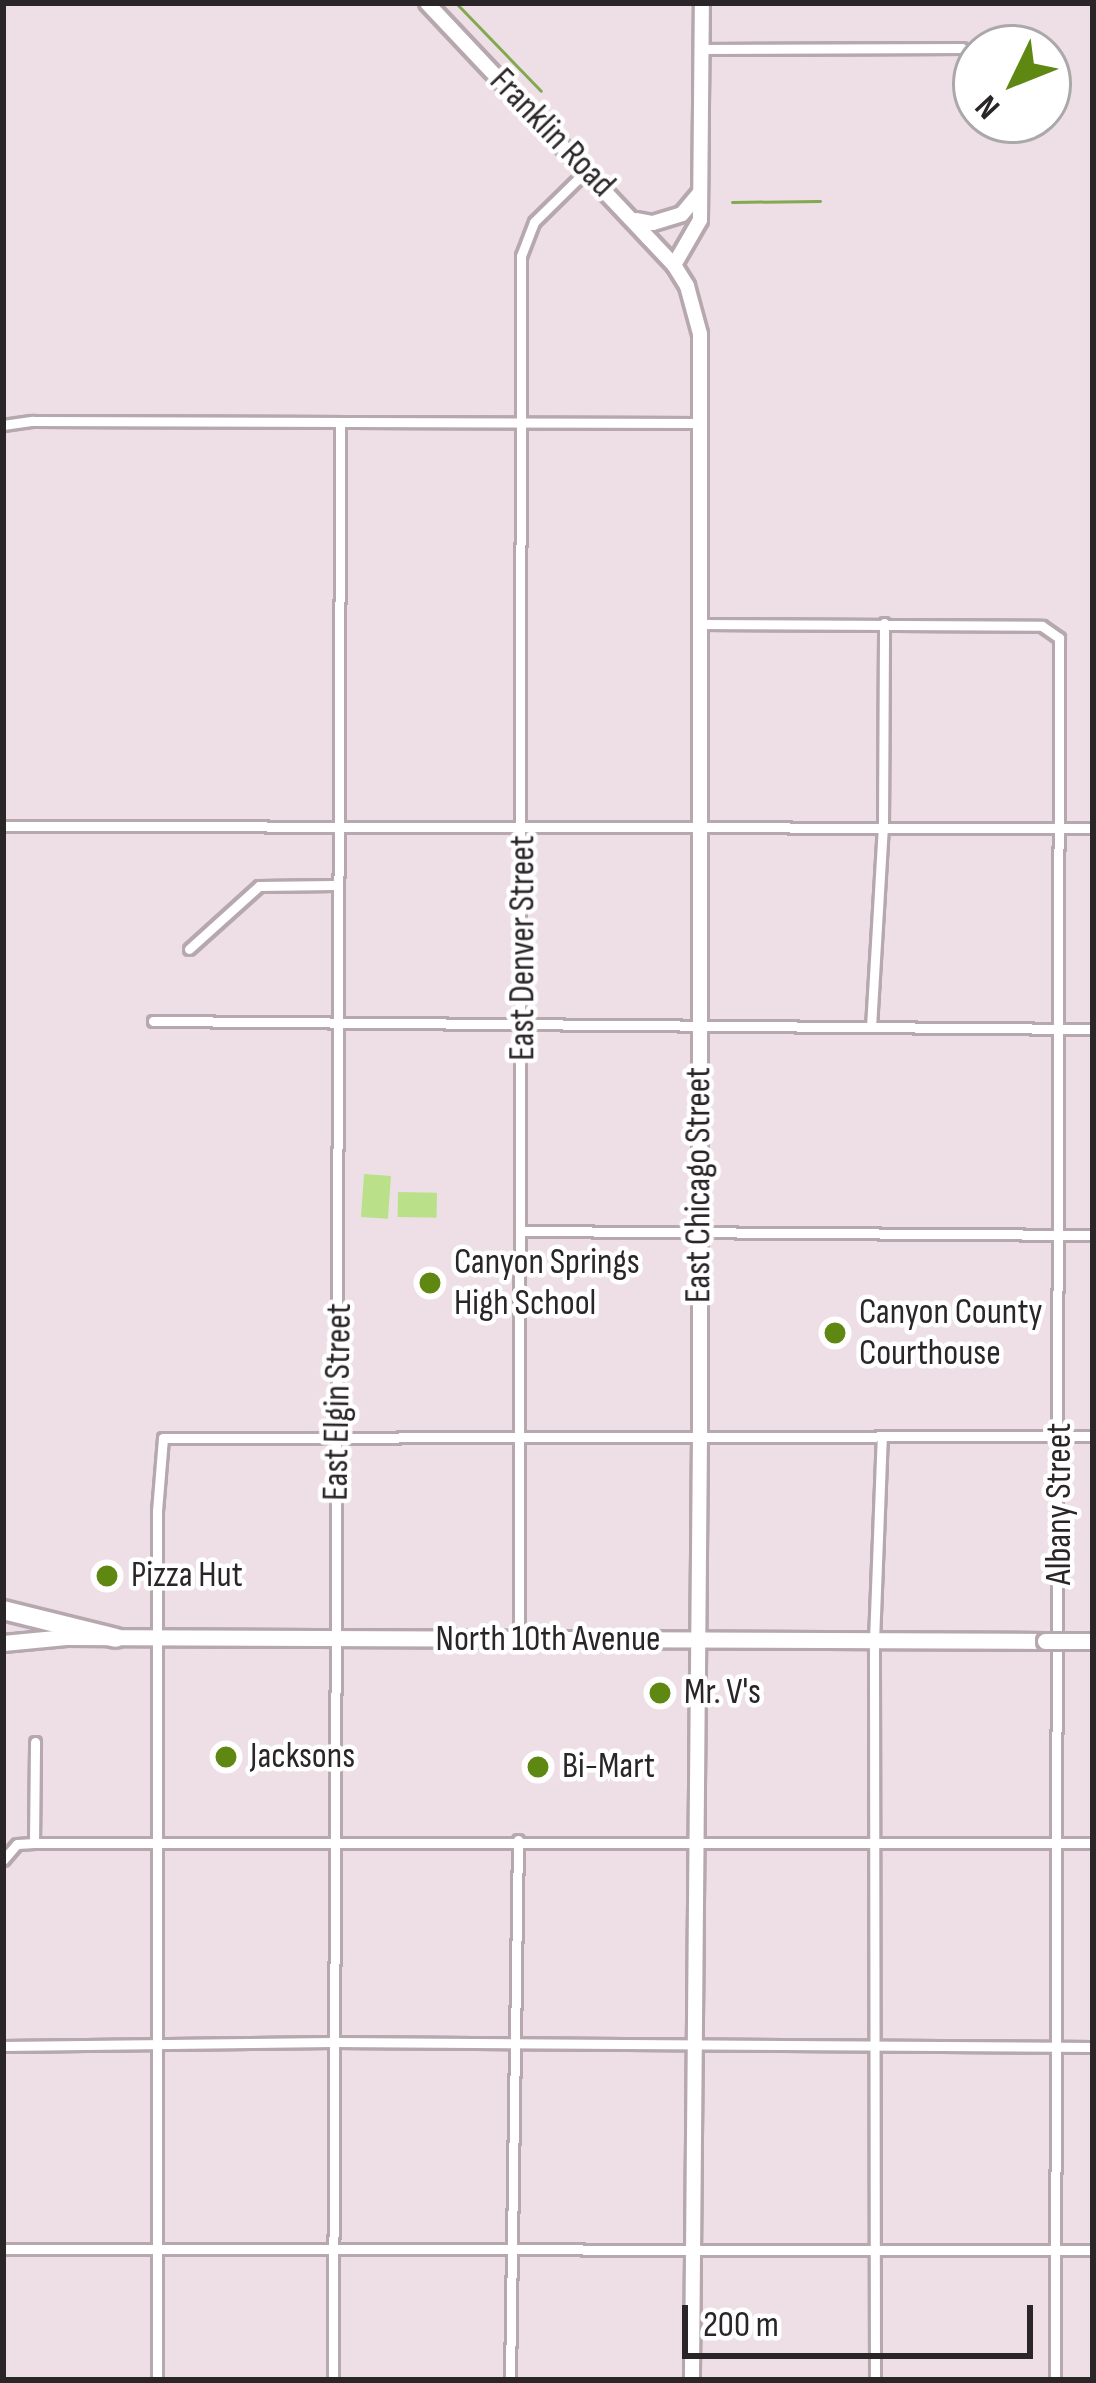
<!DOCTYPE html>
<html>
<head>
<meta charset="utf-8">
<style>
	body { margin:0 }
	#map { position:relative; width:1096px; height:2383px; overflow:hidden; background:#eedfe6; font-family:"Sofia Sans Condensed",sans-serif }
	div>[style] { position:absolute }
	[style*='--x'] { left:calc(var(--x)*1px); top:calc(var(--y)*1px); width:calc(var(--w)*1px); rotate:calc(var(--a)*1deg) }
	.green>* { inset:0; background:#bae18a; transform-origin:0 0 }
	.stream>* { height:3px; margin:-1.5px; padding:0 1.5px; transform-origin:1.5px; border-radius:1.5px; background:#82a850 }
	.roads { filter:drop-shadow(3px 0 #b6a8ae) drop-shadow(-3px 0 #b6a8ae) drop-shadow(0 3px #b6a8ae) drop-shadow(0 -3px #b6a8ae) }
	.street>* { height:9px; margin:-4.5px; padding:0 4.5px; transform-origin:4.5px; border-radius:4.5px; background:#fff }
	.secondary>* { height:14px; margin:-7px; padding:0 7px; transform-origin:7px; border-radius:7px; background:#fff }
	.primary>* { height:15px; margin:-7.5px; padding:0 7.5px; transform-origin:7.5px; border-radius:7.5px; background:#fff }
	.highway>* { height:18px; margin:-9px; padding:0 9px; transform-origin:9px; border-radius:9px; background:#fff }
	.bridges { filter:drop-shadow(3px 0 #b6a8ae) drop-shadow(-3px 0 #b6a8ae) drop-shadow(0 3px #b6a8ae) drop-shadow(0 -3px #b6a8ae) }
	.primary-bridge>* { height:15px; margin:-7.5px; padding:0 7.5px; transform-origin:7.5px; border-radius:7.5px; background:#fff }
	.dots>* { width:33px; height:33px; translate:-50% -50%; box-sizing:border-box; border:6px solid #fff; border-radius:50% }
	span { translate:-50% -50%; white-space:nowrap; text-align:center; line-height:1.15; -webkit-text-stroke:9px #fff; paint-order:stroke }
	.street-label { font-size:36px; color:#2a2527 }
	.poi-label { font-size:36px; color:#2a2527 }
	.left { translate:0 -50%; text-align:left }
	.frame { position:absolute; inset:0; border:6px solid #2a2527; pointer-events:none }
	.north { position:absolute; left:952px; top:24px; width:120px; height:120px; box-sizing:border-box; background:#fff; border:3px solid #aaa8a9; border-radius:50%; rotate:227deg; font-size:33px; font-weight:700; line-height:48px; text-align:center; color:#2a2527 }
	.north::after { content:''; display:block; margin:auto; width:42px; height:54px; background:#5f8813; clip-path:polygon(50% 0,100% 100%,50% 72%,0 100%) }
	.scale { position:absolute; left:682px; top:2305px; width:351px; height:54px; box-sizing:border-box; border:6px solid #2a2527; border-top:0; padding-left:15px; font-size:36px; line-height:42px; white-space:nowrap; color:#2a2527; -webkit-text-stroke:9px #fff; paint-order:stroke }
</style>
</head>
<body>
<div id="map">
	<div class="green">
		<i style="left:364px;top:1174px;width:27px;height:43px;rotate:4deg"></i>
		<i style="left:398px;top:1192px;width:39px;height:25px;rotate:1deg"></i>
	</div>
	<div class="stream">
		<i style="--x:456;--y:3;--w:122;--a:46"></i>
		<i style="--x:732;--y:202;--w:88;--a:-0.7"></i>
	</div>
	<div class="roads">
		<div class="street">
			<i style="--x:702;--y:49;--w:260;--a:-0.2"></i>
			<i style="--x:3;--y:425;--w:30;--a:-8"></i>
			<i style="--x:33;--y:421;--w:668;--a:0.17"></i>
			<i style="--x:700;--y:624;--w:342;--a:0.3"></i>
			<i style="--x:1042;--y:626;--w:21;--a:35"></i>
			<i style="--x:1059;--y:638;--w:1742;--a:90.13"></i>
			<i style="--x:3;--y:826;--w:1090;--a:0.11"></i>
			<i style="--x:189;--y:949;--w:94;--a:-42"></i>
			<i style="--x:259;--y:886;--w:76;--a:-0.8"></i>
			<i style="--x:153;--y:1021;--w:940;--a:0.49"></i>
			<i style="--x:871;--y:1027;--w:200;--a:-86.6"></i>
			<i style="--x:883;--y:827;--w:204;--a:-89.7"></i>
			<i style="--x:520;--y:1231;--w:573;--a:0.4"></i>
			<i style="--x:519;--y:1639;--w:1383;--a:-89.92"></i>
			<i style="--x:521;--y:256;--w:36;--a:-69"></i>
			<i style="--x:534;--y:222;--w:74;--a:-44.5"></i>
			<i style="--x:34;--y:1843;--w:101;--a:-89.4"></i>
			<i style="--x:3;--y:1860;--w:21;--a:-49"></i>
			<i style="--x:17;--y:1844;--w:17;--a:-3"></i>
			<i style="--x:34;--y:1843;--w:1059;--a:0"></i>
			<i style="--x:3;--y:2046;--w:330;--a:-0.7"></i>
			<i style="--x:333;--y:2042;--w:760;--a:0.38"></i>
			<i style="--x:3;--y:2249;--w:1090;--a:0.05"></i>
			<i style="--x:157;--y:2380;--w:869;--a:-90"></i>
			<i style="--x:157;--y:1511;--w:73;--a:-85.3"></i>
			<i style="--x:163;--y:1438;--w:930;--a:-0.12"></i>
			<i style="--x:333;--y:2380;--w:1955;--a:-89.79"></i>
			<i style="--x:510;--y:2380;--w:540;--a:-89.15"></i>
			<i style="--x:875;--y:2380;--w:739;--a:-90.08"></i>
			<i style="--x:874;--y:1641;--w:204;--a:-87.8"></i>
		</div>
		<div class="secondary">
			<i style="--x:427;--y:3;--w:360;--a:46.7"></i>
			<i style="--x:674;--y:265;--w:25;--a:58"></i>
			<i style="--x:687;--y:286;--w:50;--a:74.8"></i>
			<i style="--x:700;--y:334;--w:1102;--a:90"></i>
			<i style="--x:700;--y:1436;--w:944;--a:90.49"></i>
			<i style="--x:637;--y:220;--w:16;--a:11"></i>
			<i style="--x:653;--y:223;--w:30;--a:-17"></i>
			<i style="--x:682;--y:214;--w:26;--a:-50"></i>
			<i style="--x:674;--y:265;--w:52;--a:-60"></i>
			<i style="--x:700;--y:220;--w:217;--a:-89.5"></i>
		</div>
		<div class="primary">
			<i style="--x:3;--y:1643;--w:63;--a:-5.4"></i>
			<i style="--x:66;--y:1637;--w:979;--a:0.23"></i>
		</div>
		<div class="highway">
			<i style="--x:3;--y:1610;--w:116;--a:13.9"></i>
		</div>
	</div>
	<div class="bridges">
		<div class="primary-bridge">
			<i style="--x:1045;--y:1641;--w:48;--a:0"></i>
		</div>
	</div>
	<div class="dots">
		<i style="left:430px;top:1283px;background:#5f8813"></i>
		<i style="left:835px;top:1333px;background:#5f8813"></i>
		<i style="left:107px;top:1576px;background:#5f8813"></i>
		<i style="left:660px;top:1693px;background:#5f8813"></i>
		<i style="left:226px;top:1757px;background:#5f8813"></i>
		<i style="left:538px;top:1767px;background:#5f8813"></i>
	</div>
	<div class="street-label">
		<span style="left:552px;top:133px;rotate:46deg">Franklin Road</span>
		<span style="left:523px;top:948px;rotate:-90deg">East Denver Street</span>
		<span style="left:699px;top:1185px;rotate:-90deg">East Chicago Street</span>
		<span style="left:338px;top:1402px;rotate:-89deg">East Elgin Street</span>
		<span style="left:1060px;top:1504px;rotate:-90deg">Albany Street</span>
		<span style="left:548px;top:1640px">North 10th Avenue</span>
	</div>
	<div class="poi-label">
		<span class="left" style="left:454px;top:1283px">Canyon Springs<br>High School</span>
		<span class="left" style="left:859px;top:1333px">Canyon County<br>Courthouse</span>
		<span class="left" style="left:131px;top:1576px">Pizza Hut</span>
		<span class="left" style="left:684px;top:1693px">Mr. V's</span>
		<span class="left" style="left:250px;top:1757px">Jacksons</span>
		<span class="left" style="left:562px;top:1767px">Bi-Mart</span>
	</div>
	<div class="frame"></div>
	<div class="north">N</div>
	<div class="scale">200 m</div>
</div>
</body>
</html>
